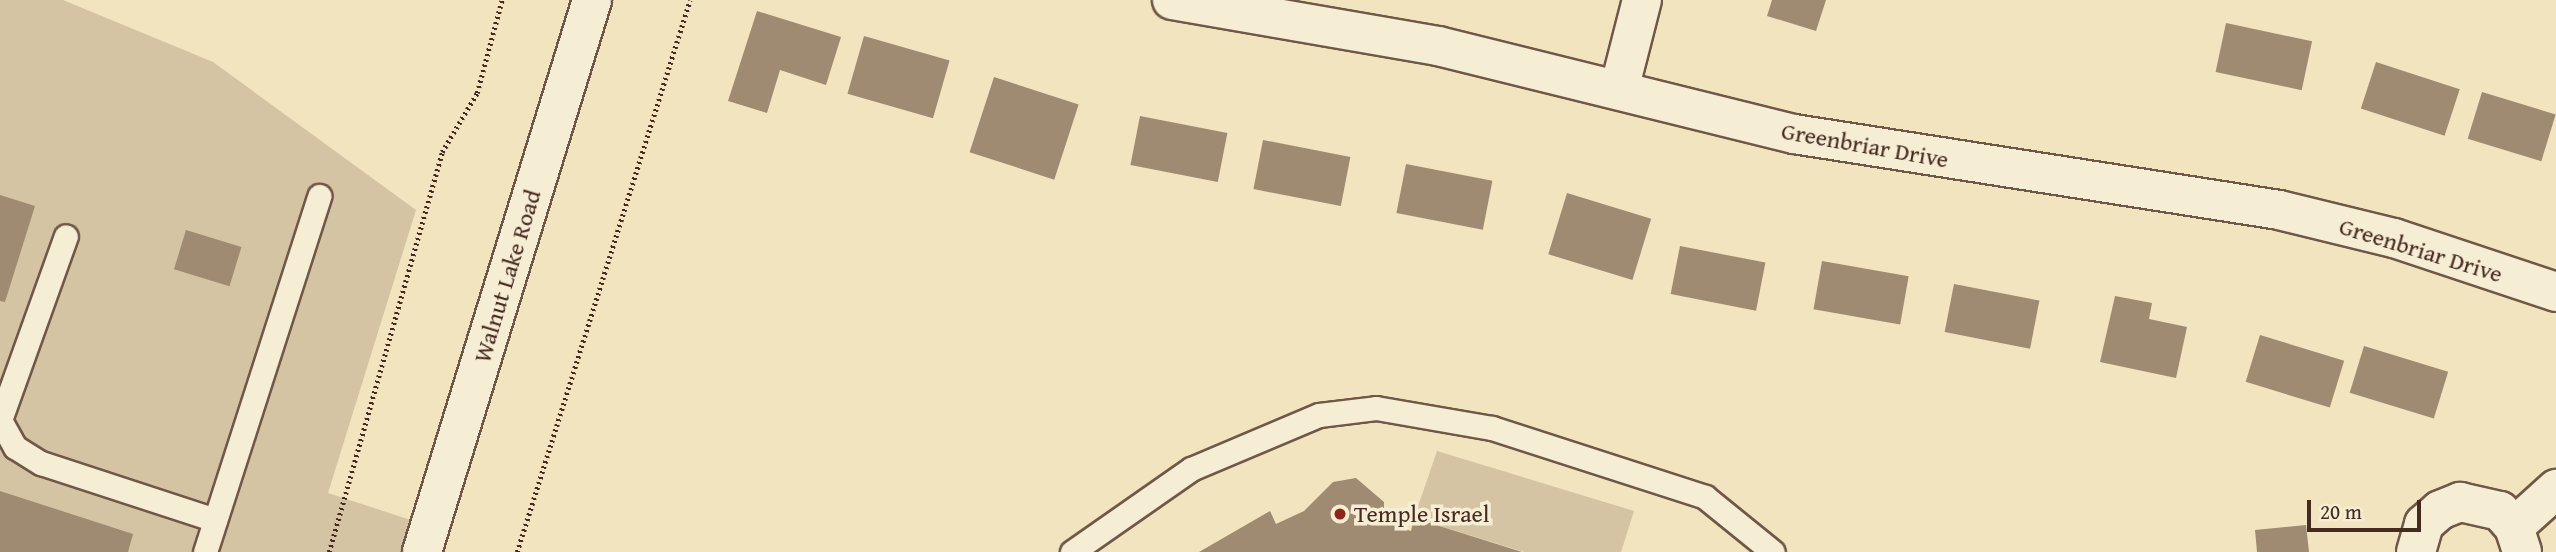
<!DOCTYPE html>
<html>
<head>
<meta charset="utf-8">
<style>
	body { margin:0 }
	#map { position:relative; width:2556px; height:552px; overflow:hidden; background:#f1e4be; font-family:"Gentium Book Plus",serif }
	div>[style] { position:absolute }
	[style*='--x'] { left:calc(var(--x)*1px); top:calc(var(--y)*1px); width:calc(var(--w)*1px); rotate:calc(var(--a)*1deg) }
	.green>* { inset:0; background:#d4c4a3 }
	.building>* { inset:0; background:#9e8b72; transform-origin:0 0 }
	.path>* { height:4.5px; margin-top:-2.25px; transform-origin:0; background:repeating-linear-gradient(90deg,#452a20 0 2px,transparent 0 5.5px) }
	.roads { filter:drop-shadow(2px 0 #705848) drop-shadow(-2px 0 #705848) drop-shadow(0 2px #705848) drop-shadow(0 -2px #705848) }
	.lane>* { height:23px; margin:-11.5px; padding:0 11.5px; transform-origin:11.5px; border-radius:11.5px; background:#f6edd5 }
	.street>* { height:38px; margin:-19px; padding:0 19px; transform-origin:19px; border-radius:19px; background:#f6edd5 }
	.secondary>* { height:38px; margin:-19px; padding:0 19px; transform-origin:19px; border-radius:19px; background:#f6edd5 }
	.dots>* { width:19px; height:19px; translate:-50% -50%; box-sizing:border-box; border:4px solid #f6edd5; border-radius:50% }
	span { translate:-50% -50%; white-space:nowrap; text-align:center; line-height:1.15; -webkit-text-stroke:7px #f6edd5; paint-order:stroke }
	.street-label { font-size:24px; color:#452a20 }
	.poi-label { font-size:24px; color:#452a20 }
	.left { translate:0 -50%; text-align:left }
	.scale { position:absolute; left:2307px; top:500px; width:114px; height:32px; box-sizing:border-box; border:4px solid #452a20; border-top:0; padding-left:9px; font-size:21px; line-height:24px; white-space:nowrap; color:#452a20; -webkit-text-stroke:5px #f6edd5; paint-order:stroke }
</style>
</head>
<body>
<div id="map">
	<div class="green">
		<i style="clip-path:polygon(0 0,63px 0,213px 62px,416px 210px,328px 493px,423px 524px,414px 552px,0 552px)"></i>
		<i style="clip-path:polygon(1437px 451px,1634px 511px,1621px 552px,1524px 552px,1414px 518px)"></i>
	</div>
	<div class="building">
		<i style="clip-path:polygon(1772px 0,1826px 0,1816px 31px,1767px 16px)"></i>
		<i style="clip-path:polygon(757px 11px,841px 37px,826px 85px,780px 70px,767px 113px,728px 101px)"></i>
		<i style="left:2226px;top:23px;width:88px;height:50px;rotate:12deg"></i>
		<i style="left:864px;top:36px;width:89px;height:60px;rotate:16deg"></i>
		<i style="left:2376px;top:62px;width:88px;height:49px;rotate:18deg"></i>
		<i style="left:994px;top:77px;width:89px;height:79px;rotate:18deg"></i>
		<i style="left:2482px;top:92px;width:77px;height:49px;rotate:17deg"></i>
		<i style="left:1140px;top:116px;width:89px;height:50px;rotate:11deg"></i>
		<i style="left:1263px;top:140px;width:89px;height:50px;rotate:11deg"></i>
		<i style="left:1406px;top:164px;width:88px;height:50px;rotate:11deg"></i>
		<i style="left:1567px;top:193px;width:88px;height:64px;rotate:17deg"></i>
		<i style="clip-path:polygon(0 195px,35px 206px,5px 302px,0 301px)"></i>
		<i style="left:186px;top:230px;width:58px;height:41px;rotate:17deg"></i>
		<i style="left:1680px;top:246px;width:87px;height:49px;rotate:11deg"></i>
		<i style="left:1822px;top:261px;width:88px;height:49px;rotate:10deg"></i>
		<i style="left:1954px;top:284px;width:87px;height:49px;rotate:11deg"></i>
		<i style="clip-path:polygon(2115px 296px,2152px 303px,2149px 319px,2187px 327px,2176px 378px,2100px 362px)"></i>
		<i style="left:2260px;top:335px;width:88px;height:49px;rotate:17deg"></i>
		<i style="left:2364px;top:346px;width:88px;height:49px;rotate:17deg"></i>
		<i style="clip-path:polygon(1356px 478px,1384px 502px,1384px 522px,1411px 531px,1414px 518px,1522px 552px,1199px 552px,1270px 511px,1276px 524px,1304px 511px,1333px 482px)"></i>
		<i style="clip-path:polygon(0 491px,133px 534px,128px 552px,0 552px)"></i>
		<i style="clip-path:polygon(2306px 525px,2309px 552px,2257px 552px,2255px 530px)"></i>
	</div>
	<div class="path">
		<i style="--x:329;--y:552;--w:416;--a:-74.2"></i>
		<i style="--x:442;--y:152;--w:69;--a:-59.3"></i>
		<i style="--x:477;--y:93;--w:96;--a:-75"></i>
		<i style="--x:517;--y:552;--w:578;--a:-72.6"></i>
	</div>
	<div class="roads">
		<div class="lane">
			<i style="--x:0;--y:420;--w:31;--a:61"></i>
			<i style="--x:15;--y:447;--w:31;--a:32"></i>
			<i style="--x:41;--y:463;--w:183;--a:18.1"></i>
			<i style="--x:0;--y:420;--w:195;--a:-70.3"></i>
			<i style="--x:205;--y:552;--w:374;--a:-72.2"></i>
			<i style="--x:1072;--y:552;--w:145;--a:-34.9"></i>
			<i style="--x:1191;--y:469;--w:139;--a:-22.9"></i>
			<i style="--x:1319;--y:415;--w:57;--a:-7"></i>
			<i style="--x:1376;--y:408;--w:118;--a:9.8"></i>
			<i style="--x:1492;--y:428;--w:224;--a:17.9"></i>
			<i style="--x:1705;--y:497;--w:87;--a:39"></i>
		</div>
		<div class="street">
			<i style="--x:1172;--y:0;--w:270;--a:9.8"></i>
			<i style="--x:1438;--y:46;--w:367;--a:13.9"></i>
			<i style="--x:1794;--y:134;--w:491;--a:8.9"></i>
			<i style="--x:2279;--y:210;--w:118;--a:13.7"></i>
			<i style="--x:2394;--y:238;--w:171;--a:18.4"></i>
			<i style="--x:1619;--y:90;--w:93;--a:-75.7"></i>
			<i style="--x:2514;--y:527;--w:57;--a:-42.1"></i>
			<i style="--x:2416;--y:552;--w:29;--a:-74"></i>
			<i style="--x:2424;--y:524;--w:21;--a:-41"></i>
			<i style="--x:2440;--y:510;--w:22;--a:-22"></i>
			<i style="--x:2460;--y:502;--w:41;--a:12.7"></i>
			<i style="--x:2500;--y:511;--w:21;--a:49"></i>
			<i style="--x:2514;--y:527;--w:26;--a:72"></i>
		</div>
		<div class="secondary">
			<i style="--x:422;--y:552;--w:578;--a:-72.88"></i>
		</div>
	</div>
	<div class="dots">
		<i style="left:1340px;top:514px;background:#8f2418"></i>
	</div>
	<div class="street-label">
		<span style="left:1865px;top:145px;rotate:10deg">Greenbriar Drive</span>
		<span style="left:2421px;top:250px;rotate:17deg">Greenbriar Drive</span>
		<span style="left:507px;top:276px;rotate:-73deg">Walnut Lake Road</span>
	</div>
	<div class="poi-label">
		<span class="left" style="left:1354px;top:514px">Temple Israel</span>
	</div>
	<div class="scale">20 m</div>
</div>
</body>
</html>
